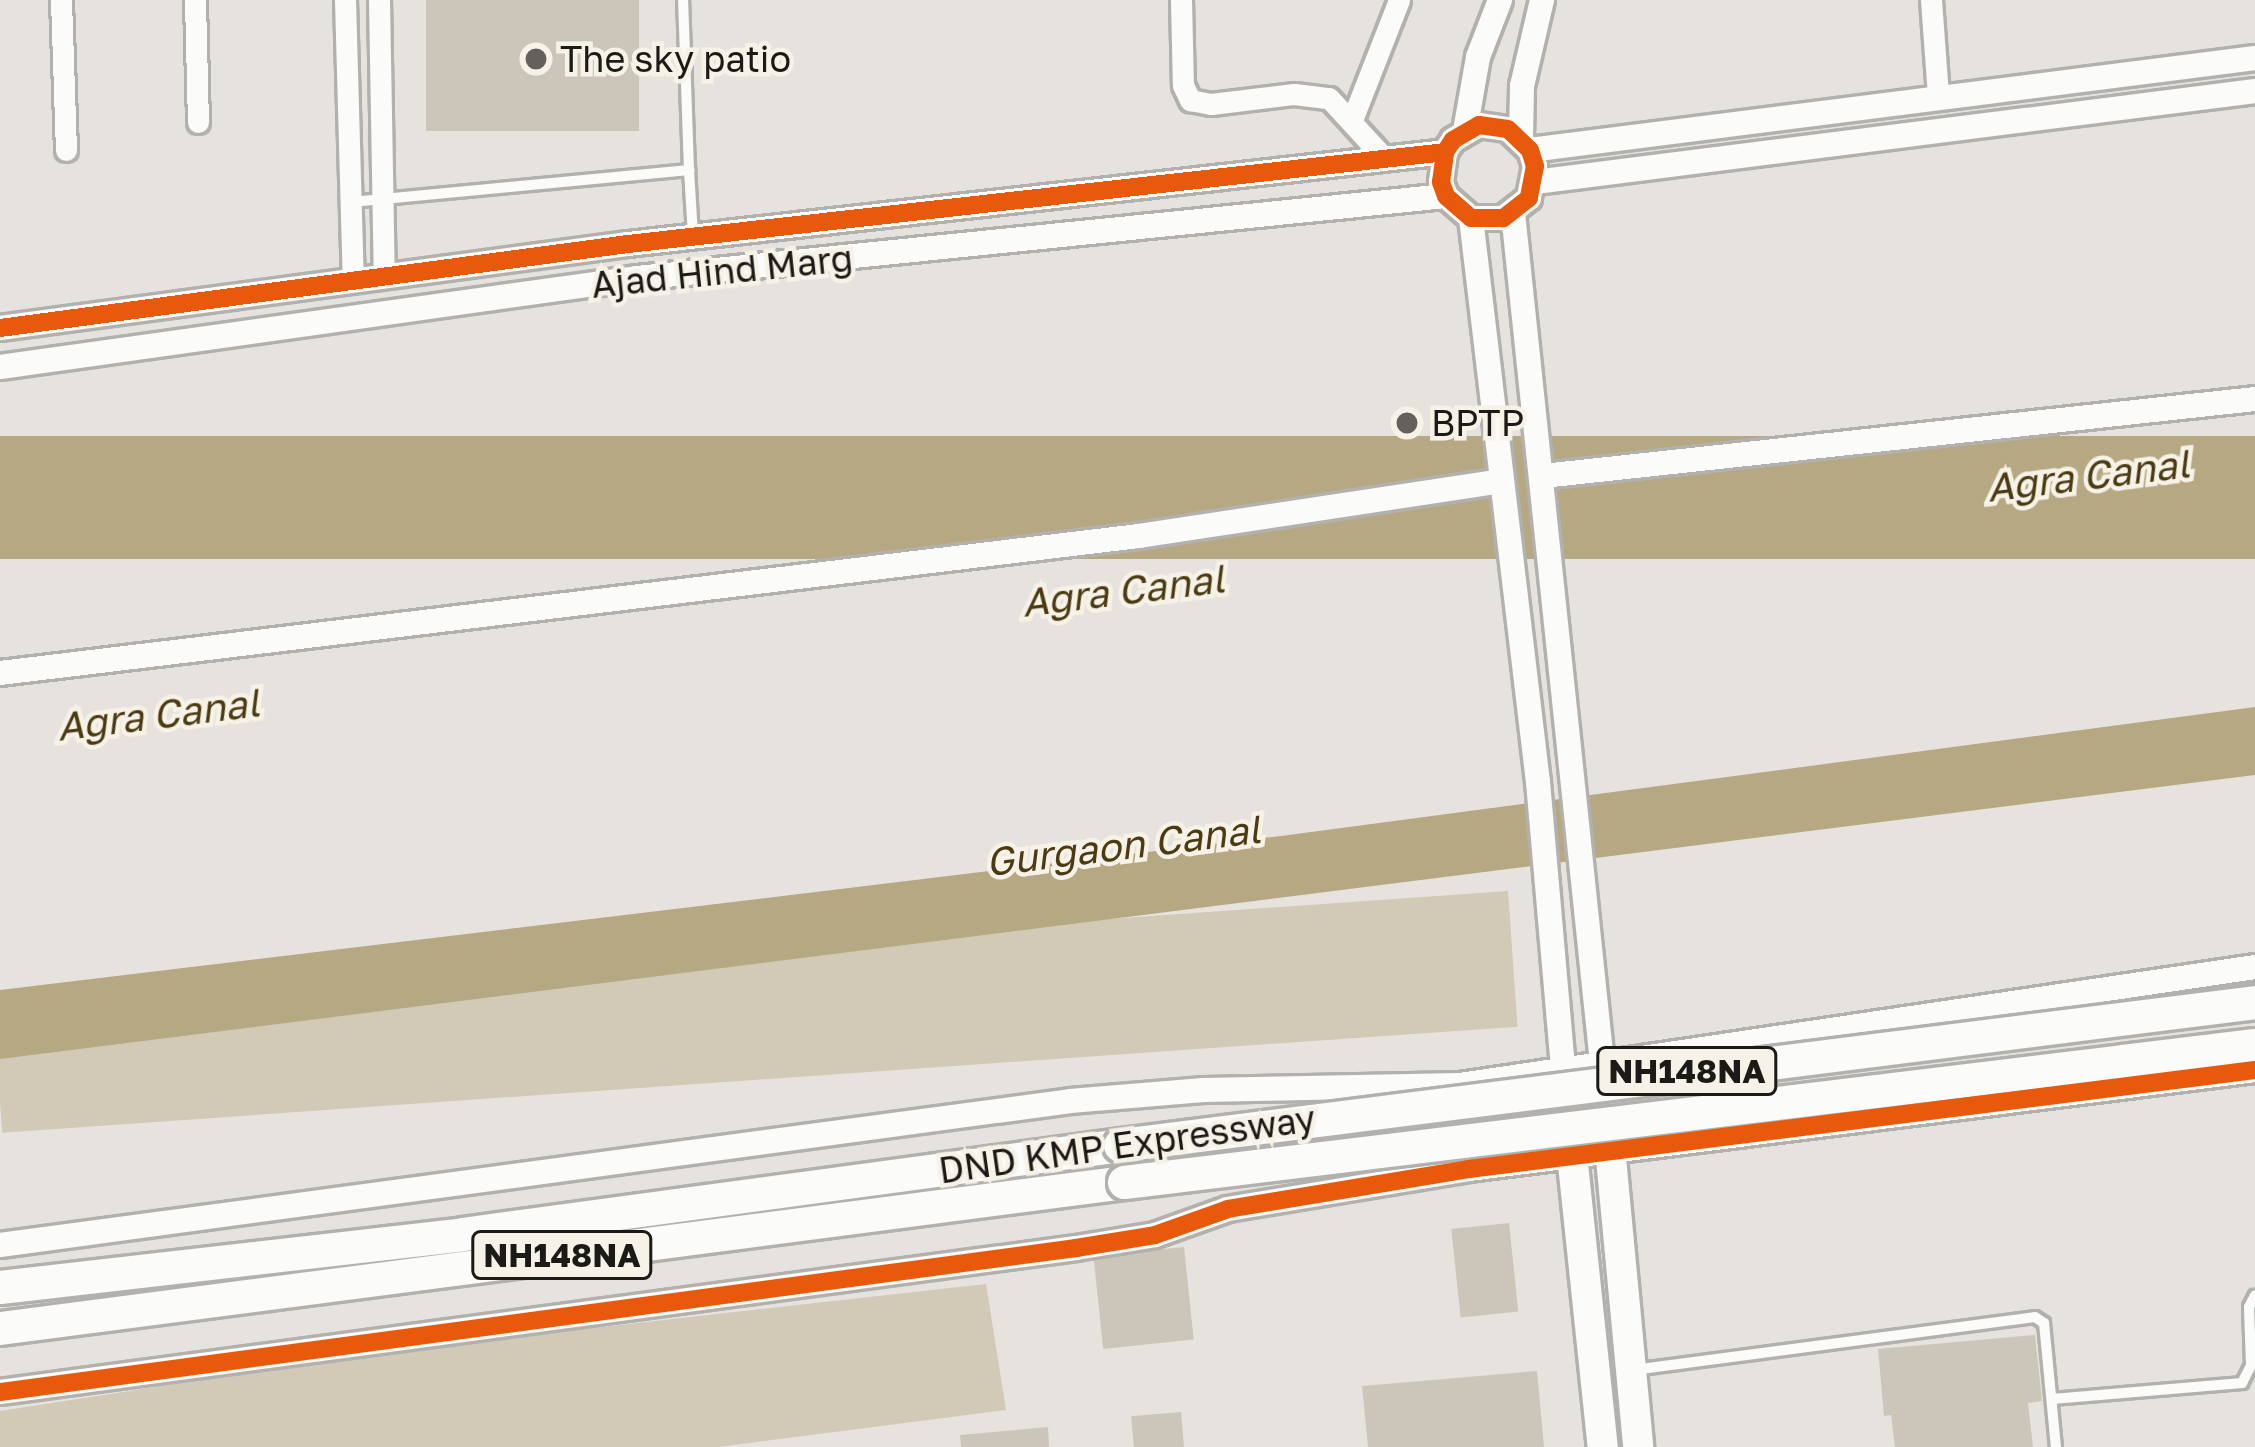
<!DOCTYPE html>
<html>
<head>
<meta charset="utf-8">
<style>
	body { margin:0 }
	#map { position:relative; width:2255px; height:1447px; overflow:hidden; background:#e6e3de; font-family:"Golos Text",sans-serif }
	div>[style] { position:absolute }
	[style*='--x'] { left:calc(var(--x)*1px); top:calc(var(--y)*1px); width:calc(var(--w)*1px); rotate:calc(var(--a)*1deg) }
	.green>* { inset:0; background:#d2c9b6; transform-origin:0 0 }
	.water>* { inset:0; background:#b7a884; transform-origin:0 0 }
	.building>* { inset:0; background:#ccc6ba; transform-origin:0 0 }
	.roads { filter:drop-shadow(3px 0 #b3b1ad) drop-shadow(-3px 0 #b3b1ad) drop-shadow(0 3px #b3b1ad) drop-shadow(0 -3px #b3b1ad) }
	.service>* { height:10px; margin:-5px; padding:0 5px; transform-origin:5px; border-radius:5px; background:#fbfbfa }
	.minor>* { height:21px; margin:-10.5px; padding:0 10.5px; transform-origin:10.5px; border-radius:10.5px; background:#fbfbfa }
	.tertiary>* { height:24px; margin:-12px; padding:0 12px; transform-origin:12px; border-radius:12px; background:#fbfbfa }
	.secondary>* { height:30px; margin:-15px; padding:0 15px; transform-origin:15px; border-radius:15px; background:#fbfbfa }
	.trunk>* { height:33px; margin:-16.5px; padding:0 16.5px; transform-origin:16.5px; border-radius:16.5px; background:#fbfbfa }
	.bridges { filter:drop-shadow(3px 0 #b3b1ad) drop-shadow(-3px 0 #b3b1ad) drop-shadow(0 3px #b3b1ad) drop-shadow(0 -3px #b3b1ad) }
	.trunk-bridge>* { height:33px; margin:-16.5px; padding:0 16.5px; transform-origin:16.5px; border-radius:16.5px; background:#fbfbfa }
	.cycleway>* { height:18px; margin:-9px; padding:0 9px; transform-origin:9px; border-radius:9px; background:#e8590c }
	.dots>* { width:33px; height:33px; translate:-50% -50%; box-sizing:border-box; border:6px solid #f6f2e7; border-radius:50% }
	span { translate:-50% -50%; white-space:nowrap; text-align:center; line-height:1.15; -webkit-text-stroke:9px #f6f2e7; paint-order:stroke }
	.shield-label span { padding:3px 9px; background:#f6f2e7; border:3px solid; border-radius:9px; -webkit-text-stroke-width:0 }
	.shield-label { font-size:33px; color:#1c1a17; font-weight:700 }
	.poi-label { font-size:36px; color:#1c1a17 }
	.left { translate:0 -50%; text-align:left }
	.street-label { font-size:36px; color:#1c1a17 }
	.water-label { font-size:39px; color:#4b3b13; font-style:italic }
</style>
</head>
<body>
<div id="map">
	<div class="green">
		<i style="left:1508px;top:891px;width:136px;height:1519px;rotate:86deg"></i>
		<i style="clip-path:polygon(986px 1284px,1006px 1410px,718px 1447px,0 1447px,0 1411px,388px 1351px)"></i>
	</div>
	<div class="water">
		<i style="left:2255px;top:436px;width:123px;height:2272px;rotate:90deg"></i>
		<i style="clip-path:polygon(2255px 707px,2255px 775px,0 1059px,0 990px,1281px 836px)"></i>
	</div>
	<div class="building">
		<i style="left:426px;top:0;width:213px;height:131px"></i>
		<i style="left:1509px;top:1223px;width:89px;height:58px;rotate:84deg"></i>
		<i style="left:1184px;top:1247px;width:93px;height:91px;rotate:84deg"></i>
		<i style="clip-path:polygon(2035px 1335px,2042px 1401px,2028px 1403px,2033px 1447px,1895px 1447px,1891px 1415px,1884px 1416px,1878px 1349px)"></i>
		<i style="clip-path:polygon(1537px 1371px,1544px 1447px,1368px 1447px,1362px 1386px)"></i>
		<i style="left:1181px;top:1412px;width:35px;height:50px;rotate:85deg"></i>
		<i style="clip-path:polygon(1048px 1427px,1049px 1447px,961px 1447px,960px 1435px)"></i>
	</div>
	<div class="roads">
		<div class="service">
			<i style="--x:689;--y:170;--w:66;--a:86.5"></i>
			<i style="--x:351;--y:202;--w:340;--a:-5.4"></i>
			<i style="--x:689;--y:170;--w:170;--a:-92"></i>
			<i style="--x:1633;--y:1370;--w:405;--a:-7.5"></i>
			<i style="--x:2035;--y:1317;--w:11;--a:34"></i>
			<i style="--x:2044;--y:1323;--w:125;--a:84.5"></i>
			<i style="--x:2052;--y:1399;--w:191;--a:-4.8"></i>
			<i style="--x:2242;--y:1383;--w:20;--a:-63"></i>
			<i style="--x:2251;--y:1365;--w:58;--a:-92"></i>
			<i style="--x:2249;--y:1307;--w:13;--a:-63"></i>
		</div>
		<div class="minor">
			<i style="--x:61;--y:0;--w:150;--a:88.1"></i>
			<i style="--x:195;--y:0;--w:122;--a:88.6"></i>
			<i style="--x:345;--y:0;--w:280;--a:88.4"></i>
			<i style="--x:379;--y:0;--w:276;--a:89"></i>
			<i style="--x:1181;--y:0;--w:85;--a:88.7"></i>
			<i style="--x:1183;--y:85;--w:17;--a:65"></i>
			<i style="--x:1190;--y:100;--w:21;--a:11"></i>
			<i style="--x:1211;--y:104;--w:84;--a:-6.9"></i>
			<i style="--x:1294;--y:94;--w:35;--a:7"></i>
			<i style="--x:1329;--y:98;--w:83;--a:47.4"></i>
			<i style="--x:1931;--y:0;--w:96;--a:85.8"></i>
			<i style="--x:1352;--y:120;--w:129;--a:-68.6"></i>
		</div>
		<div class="tertiary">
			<i style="--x:1465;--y:131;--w:75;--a:-80"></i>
			<i style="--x:1478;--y:57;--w:61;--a:-68.9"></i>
			<i style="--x:1521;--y:138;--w:52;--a:-88.9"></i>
			<i style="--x:1522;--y:86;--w:88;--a:-76.9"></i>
			<i style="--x:1530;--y:150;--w:731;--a:-7.23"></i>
			<i style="--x:1535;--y:182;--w:726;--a:-7.2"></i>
			<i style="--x:1513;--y:213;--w:855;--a:84.02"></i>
			<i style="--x:1471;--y:218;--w:568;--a:83.23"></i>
			<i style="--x:1538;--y:782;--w:288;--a:85"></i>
			<i style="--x:0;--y:328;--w:634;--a:-7.62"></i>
			<i style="--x:628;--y:244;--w:822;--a:-6.42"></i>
			<i style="--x:1445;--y:152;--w:14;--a:-56"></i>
			<i style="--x:1453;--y:140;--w:30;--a:-30"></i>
			<i style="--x:1479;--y:125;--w:29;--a:8"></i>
			<i style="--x:1508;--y:129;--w:30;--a:44"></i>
			<i style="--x:1530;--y:150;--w:17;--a:73"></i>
			<i style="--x:1535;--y:166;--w:33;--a:101"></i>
			<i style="--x:1529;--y:198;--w:33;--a:142"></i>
			<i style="--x:1503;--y:218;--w:32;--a:180"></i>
			<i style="--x:1471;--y:218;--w:33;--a:-139"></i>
			<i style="--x:1446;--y:196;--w:15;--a:-110"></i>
			<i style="--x:1441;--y:182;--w:30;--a:-82"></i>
			<i style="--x:0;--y:367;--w:643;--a:-7.95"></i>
			<i style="--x:637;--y:278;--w:813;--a:-5.79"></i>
			<i style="--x:1543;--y:476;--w:716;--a:-6.17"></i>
			<i style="--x:0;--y:673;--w:1146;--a:-6.86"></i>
			<i style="--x:1138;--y:536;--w:367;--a:-8.6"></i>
			<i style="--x:0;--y:1245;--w:1080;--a:-7.66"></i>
			<i style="--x:1070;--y:1101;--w:134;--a:-4.7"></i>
			<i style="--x:1204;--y:1090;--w:256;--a:-1.1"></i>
			<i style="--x:1460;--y:1085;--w:804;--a:-8.44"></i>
			<i style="--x:0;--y:1392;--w:1086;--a:-7.62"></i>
			<i style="--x:1076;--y:1248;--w:80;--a:-9.3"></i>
			<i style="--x:1155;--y:1235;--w:77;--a:-19.6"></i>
			<i style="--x:1228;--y:1209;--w:244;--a:-9.4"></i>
			<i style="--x:1469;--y:1169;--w:792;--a:-7.18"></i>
		</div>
		<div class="secondary">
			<i style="--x:1602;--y:1063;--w:386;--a:84.6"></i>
			<i style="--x:1563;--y:1069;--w:380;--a:84"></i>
		</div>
		<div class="trunk">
			<i style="--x:0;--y:1287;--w:465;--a:-6.5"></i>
			<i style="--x:462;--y:1234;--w:664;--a:-7.7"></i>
			<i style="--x:0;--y:1328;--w:1133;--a:-7.4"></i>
		</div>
	</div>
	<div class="bridges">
		<div class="trunk-bridge">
			<i style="--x:1120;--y:1145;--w:1144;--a:-7.18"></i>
			<i style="--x:1124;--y:1182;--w:1139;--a:-6.91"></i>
		</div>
	</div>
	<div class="cycleway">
		<i style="--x:0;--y:328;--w:634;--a:-7.62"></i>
		<i style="--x:628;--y:244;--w:822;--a:-6.42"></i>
		<i style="--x:1445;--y:152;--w:14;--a:-56"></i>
		<i style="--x:1453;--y:140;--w:30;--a:-30"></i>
		<i style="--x:1479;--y:125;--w:29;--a:8"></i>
		<i style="--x:1508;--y:129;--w:30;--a:44"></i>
		<i style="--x:1530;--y:150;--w:17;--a:73"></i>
		<i style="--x:1535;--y:166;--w:33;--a:101"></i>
		<i style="--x:1529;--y:198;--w:33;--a:142"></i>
		<i style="--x:1503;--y:218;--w:32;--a:180"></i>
		<i style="--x:1471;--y:218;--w:33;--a:-139"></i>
		<i style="--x:1446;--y:196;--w:15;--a:-110"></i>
		<i style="--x:1441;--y:182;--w:30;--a:-82"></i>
		<i style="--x:0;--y:1392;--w:1086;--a:-7.62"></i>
		<i style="--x:1076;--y:1248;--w:80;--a:-9.3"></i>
		<i style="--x:1155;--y:1235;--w:77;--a:-19.6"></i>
		<i style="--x:1228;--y:1209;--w:244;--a:-9.4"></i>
		<i style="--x:1469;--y:1169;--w:792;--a:-7.18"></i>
	</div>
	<div class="dots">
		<i style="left:536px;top:59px;background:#63605d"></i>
		<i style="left:1407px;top:423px;background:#63605d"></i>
	</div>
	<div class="shield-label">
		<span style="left:1687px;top:1071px">NH148NA</span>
		<span style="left:562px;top:1255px">NH148NA</span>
	</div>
	<div class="poi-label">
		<span class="left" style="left:560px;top:59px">The sky patio</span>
		<span class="left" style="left:1431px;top:423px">BPTP</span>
	</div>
	<div class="street-label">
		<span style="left:722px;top:271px;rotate:-6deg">Ajad Hind Marg</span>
		<span style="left:1127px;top:1144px;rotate:-8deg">DND KMP Expressway</span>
	</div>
	<div class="water-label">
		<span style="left:2088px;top:476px;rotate:-7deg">Agra Canal</span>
		<span style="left:1123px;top:591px;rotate:-7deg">Agra Canal</span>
		<span style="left:158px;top:715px;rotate:-7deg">Agra Canal</span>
		<span style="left:1123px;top:846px;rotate:-7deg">Gurgaon Canal</span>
	</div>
</div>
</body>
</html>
